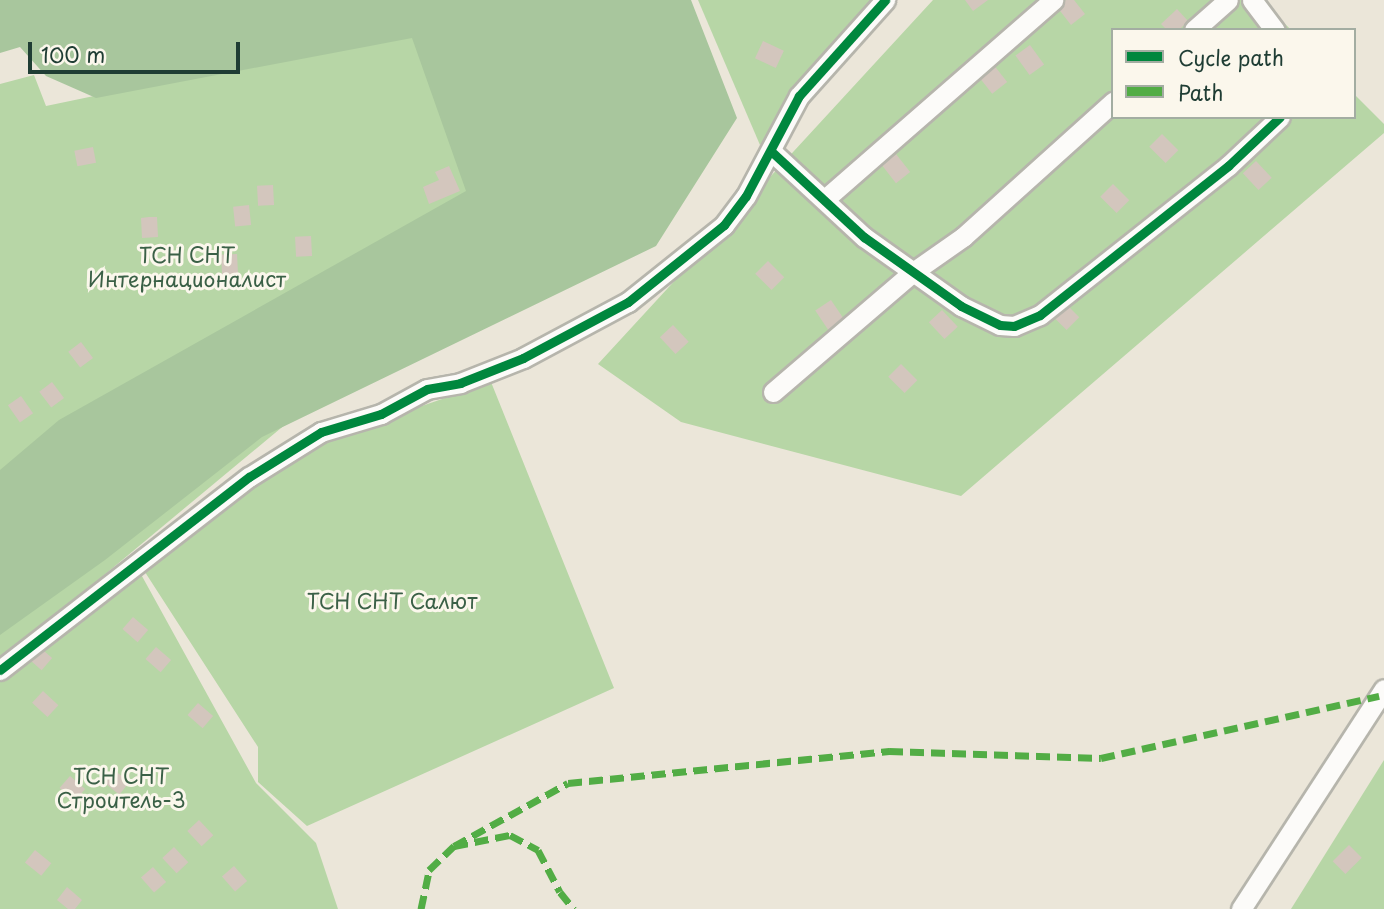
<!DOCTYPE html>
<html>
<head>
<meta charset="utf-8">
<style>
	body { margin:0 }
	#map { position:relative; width:1384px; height:909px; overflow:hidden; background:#ebe6d9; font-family:"Playpen Sans",sans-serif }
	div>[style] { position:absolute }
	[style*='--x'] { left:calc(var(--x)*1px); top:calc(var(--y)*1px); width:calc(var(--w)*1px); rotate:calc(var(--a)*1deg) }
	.green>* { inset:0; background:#b7d6a6 }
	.forest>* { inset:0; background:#a8c69d }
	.building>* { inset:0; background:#d3c6bd; transform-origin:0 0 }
	.roads { filter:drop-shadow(2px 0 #b6b5ac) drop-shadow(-2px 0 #b6b5ac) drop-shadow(0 2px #b6b5ac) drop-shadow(0 -2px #b6b5ac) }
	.minor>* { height:19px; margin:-9.5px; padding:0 9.5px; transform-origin:9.5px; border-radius:9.5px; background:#fcfbf9 }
	.quiet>* { height:7px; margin-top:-3.5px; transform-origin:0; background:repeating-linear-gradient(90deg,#52ad45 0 14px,transparent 0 21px) }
	.cycleway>* { height:9px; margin:-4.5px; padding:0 4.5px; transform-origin:4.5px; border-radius:4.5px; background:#00873e }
	span { translate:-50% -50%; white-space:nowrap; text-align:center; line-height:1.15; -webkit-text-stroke:6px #fbf7ec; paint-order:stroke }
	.park-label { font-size:21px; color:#3a6046 }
	.legend { position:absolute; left:1111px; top:28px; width:245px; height:91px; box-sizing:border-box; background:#fbf7ec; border:2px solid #a3ada2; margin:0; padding:9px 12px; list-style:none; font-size:21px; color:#1f3d34 }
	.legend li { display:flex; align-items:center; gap:14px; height:35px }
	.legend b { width:35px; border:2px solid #a3ada2 }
	.scale { position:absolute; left:28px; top:42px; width:212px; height:32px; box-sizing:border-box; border:4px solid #1f3d34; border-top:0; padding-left:9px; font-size:21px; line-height:24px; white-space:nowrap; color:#1f3d34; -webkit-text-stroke:5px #fbf7ec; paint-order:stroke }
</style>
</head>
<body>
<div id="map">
	<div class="green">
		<i style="clip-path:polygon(698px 0,889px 0,760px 145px)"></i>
		<i style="clip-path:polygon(933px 0,1262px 0,1291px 30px,1113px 30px,1113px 117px,1354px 117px,1354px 94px,1384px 124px,1384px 133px,961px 496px,681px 422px,598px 364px)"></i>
		<i style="clip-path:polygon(415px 29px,519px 230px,103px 576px,132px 558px,256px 783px,316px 843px,338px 909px,0 909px,0 84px,34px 75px,46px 106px)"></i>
		<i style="clip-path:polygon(491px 382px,614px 688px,307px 826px,258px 782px,258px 747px,143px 569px,257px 481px,324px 440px)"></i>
		<i style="clip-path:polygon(1384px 760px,1384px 909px,1291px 909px)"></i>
	</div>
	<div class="forest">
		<i style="clip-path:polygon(0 0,691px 0,737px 118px,656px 246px,262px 437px,105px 560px,0 635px,0 470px,59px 420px,466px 191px,412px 38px,96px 98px,46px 76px,20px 47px,0 53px)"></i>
	</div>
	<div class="building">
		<i style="clip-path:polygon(965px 0,988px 0,973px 11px)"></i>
		<i style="clip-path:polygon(1066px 0,1074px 0,1085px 14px,1071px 25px,1057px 7px)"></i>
		<i style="clip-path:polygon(1177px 9px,1188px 21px,1179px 30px,1167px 30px,1161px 24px)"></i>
		<i style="left:763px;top:41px;width:23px;height:19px;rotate:25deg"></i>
		<i style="left:1030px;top:45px;width:24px;height:18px;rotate:54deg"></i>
		<i style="left:993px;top:64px;width:23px;height:19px;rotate:52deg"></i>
		<i style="left:1162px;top:134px;width:23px;height:18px;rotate:45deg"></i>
		<i style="left:93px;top:147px;width:16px;height:19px;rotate:79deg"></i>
		<i style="left:896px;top:154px;width:23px;height:18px;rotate:52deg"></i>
		<i style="left:1256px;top:161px;width:23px;height:18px;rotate:47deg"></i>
		<i style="clip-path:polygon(449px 166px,460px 191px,429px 204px,423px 187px,439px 180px,435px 172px)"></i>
		<i style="left:1113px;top:184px;width:23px;height:18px;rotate:45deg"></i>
		<i style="left:273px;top:185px;width:20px;height:16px;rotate:87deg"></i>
		<i style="left:249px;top:205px;width:20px;height:16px;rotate:84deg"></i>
		<i style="clip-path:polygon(149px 217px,157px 217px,158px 237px,142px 238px,141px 218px)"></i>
		<i style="left:311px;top:236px;width:20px;height:16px;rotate:87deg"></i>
		<i style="left:237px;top:254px;width:20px;height:16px;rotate:87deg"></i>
		<i style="left:768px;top:261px;width:23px;height:18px;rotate:45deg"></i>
		<i style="left:831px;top:300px;width:23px;height:19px;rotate:56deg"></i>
		<i style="left:1063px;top:301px;width:23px;height:18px;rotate:45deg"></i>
		<i style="left:942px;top:310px;width:23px;height:18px;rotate:47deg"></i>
		<i style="left:673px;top:325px;width:23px;height:18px;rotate:47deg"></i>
		<i style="left:81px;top:342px;width:20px;height:16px;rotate:53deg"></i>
		<i style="left:901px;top:364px;width:23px;height:18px;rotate:45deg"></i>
		<i style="left:52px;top:382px;width:20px;height:16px;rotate:53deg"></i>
		<i style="left:21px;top:396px;width:21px;height:16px;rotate:55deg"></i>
		<i style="left:133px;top:617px;width:20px;height:16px;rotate:41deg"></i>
		<i style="left:37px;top:645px;width:20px;height:16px;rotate:41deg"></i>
		<i style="left:156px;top:647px;width:20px;height:16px;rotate:41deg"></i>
		<i style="left:43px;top:691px;width:21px;height:16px;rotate:43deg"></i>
		<i style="left:198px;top:703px;width:20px;height:16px;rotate:41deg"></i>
		<i style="left:113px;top:769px;width:21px;height:16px;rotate:39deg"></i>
		<i style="left:70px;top:776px;width:20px;height:16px;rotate:41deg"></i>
		<i style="left:199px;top:820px;width:21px;height:16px;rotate:47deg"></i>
		<i style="left:1349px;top:845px;width:18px;height:23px;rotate:45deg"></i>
		<i style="left:174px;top:847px;width:21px;height:16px;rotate:47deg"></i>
		<i style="left:35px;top:850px;width:21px;height:16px;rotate:39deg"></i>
		<i style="left:234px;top:866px;width:20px;height:16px;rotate:49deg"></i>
		<i style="left:153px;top:867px;width:20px;height:16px;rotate:49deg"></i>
		<i style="clip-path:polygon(67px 887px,82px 900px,75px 909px,68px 909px,57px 900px)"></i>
	</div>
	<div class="roads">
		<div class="minor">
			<i style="--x:1252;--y:0;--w:38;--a:53"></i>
			<i style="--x:1194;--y:30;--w:45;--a:-41.4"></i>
			<i style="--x:771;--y:151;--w:127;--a:42.8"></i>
			<i style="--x:864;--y:237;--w:119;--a:35.4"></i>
			<i style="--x:961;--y:306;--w:43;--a:26"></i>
			<i style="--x:1000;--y:325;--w:14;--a:4"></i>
			<i style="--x:1014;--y:326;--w:28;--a:-23"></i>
			<i style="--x:1040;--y:315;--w:240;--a:-38.4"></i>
			<i style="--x:1228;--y:166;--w:71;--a:-43.3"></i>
			<i style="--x:825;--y:199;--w:303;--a:-41.1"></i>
			<i style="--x:773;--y:392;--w:184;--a:-40.6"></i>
			<i style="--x:913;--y:272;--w:61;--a:-35"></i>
			<i style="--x:963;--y:237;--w:202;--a:-42"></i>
			<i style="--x:0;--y:670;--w:315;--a:-37.8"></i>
			<i style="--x:249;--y:477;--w:85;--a:-32"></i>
			<i style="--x:321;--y:432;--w:63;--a:-16.7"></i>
			<i style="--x:381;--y:414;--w:52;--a:-28.5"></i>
			<i style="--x:427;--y:389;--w:34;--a:-10"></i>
			<i style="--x:460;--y:383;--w:68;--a:-21.6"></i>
			<i style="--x:523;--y:358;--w:119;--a:-28.1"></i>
			<i style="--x:628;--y:302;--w:123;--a:-38.7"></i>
			<i style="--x:724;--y:225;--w:36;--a:-53"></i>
			<i style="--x:746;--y:196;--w:113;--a:-62.1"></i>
			<i style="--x:799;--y:96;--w:129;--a:-48.1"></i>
			<i style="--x:1241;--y:909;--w:262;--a:-57"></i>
		</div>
	</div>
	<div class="quiet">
		<i style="--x:454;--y:846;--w:130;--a:-28.9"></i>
		<i style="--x:568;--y:783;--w:323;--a:-5.7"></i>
		<i style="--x:889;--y:751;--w:212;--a:1.9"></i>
		<i style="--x:1101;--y:758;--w:285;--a:-12.6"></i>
		<i style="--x:421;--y:909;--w:40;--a:-78"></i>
		<i style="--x:429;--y:870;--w:35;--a:-44"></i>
		<i style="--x:454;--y:846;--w:57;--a:-11.1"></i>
		<i style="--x:510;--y:835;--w:32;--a:28"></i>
		<i style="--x:538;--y:850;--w:47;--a:62.4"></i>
		<i style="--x:560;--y:892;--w:22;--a:51"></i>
	</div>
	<div class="cycleway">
		<i style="--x:771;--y:151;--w:127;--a:42.8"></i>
		<i style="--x:864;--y:237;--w:119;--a:35.4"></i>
		<i style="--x:961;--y:306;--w:43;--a:26"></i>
		<i style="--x:1000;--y:325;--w:14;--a:4"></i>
		<i style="--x:1014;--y:326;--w:28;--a:-23"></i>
		<i style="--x:1040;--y:315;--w:240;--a:-38.4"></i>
		<i style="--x:1228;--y:166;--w:71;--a:-43.3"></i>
		<i style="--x:0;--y:670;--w:315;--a:-37.8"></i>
		<i style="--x:249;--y:477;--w:85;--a:-32"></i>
		<i style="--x:321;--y:432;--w:63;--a:-16.7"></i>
		<i style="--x:381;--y:414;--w:52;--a:-28.5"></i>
		<i style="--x:427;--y:389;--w:34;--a:-10"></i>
		<i style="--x:460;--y:383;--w:68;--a:-21.6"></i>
		<i style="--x:523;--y:358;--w:119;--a:-28.1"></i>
		<i style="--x:628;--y:302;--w:123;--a:-38.7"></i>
		<i style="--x:724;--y:225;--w:36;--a:-53"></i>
		<i style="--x:746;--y:196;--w:113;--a:-62.1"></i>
		<i style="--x:799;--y:96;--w:129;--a:-48.1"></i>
	</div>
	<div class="park-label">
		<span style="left:187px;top:266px">ТСН СНТ<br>Интернационалист</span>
		<span style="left:392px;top:600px">ТСН СНТ Салют</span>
		<span style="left:121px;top:787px">ТСН СНТ<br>Строитель-3</span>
	</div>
	<ul class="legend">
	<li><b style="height:9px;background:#00873e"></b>Cycle path</li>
	<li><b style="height:9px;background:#52ad45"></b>Path</li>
	</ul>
	<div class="scale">100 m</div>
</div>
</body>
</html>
